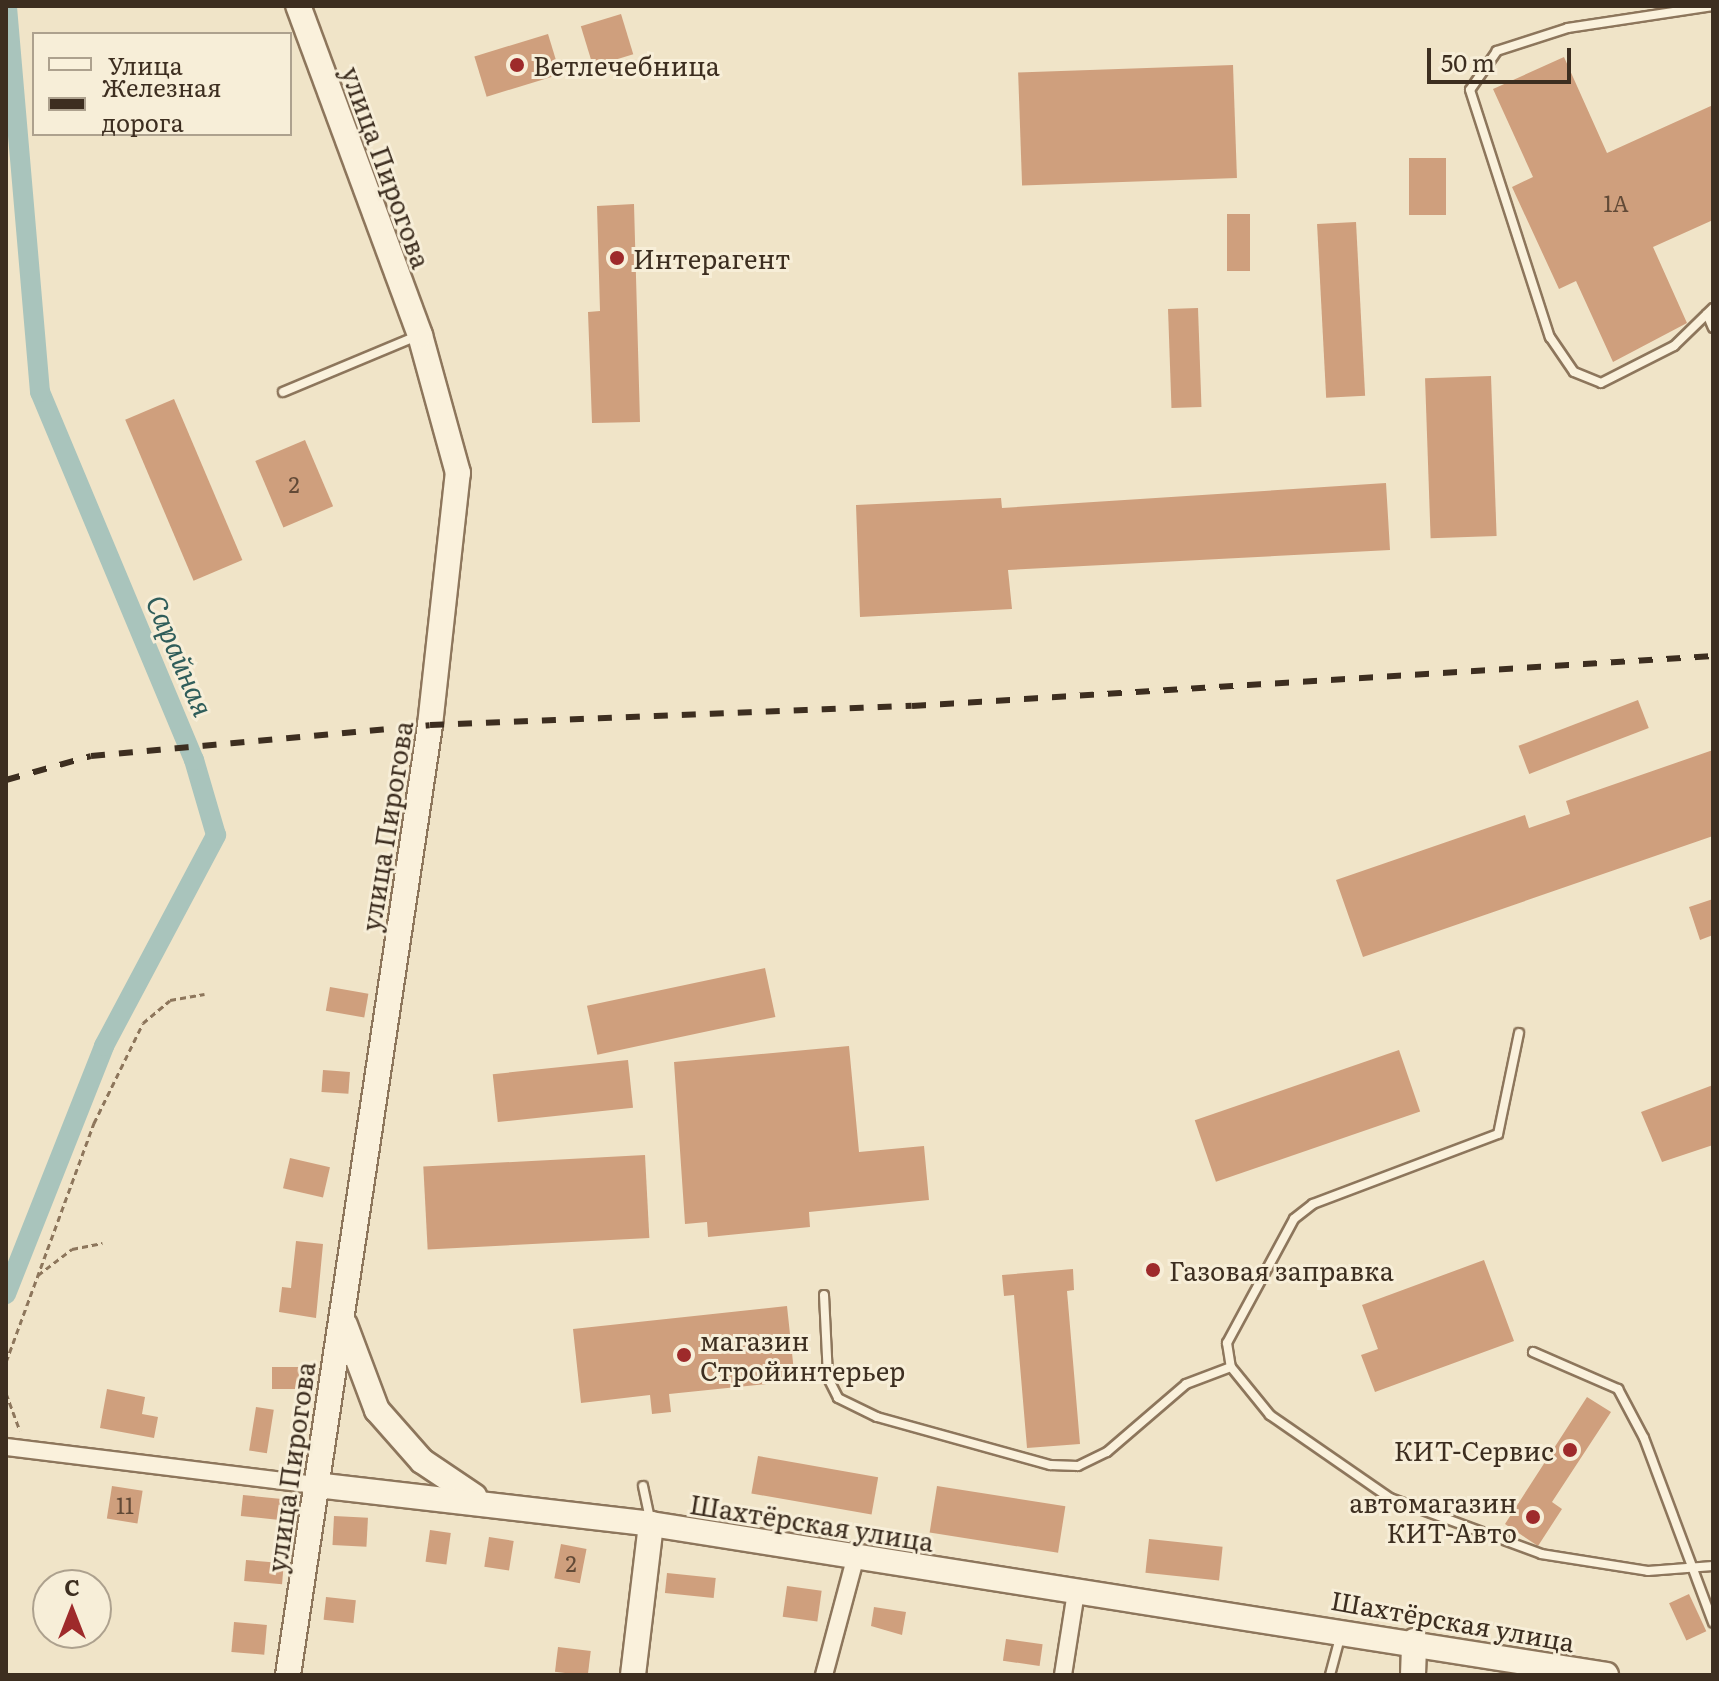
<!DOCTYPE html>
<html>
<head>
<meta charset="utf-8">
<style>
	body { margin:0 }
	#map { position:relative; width:1719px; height:1681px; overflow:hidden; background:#f0e4c8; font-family:Literata,serif }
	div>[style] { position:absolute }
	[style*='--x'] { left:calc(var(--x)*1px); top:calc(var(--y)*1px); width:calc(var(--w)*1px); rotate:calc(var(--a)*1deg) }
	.canal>* { height:20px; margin:-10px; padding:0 10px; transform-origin:10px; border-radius:10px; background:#a9c4bc }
	.building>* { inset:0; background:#cf9f7d; transform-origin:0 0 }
	.path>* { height:3px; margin-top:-1.5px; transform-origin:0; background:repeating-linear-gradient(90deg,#8d765c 0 6px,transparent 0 10px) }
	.roads { filter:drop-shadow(2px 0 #8d765c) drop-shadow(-2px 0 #8d765c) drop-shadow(0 2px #8d765c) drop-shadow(0 -2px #8d765c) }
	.lane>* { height:8px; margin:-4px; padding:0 4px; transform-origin:4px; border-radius:4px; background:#faf1dc }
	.street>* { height:16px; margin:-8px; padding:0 8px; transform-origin:8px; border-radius:8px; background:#faf1dc }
	.secondary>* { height:24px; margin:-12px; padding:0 12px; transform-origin:12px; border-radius:12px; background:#faf1dc }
	.rail>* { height:6px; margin-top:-3px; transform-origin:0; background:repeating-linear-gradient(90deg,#3d2e20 0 14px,transparent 0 28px) }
	.dots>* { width:22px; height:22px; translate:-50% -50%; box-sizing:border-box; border:4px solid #f7eed8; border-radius:50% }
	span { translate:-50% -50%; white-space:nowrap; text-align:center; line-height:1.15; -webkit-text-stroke:6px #f7eed8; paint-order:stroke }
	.number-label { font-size:22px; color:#624a37 }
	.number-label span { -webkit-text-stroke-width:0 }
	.poi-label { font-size:26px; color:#3d2e20 }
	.left { translate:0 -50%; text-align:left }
	.right { translate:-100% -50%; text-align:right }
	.street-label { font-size:26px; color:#3d2e20 }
	.water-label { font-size:28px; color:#2f5d5a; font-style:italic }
	.frame { position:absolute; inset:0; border:8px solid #3d2e20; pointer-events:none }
	.legend { position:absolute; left:32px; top:32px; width:260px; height:104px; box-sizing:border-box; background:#f7eed8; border:2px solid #ada18e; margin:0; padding:10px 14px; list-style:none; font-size:24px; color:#3d2e20 }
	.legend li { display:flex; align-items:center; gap:16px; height:40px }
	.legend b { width:40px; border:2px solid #ada18e }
	.north { position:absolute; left:32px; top:1569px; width:80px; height:80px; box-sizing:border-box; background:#f7eed8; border:2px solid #ada18e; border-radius:50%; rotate:0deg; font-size:22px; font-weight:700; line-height:32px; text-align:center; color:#3d2e20 }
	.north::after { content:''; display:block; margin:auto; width:28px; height:36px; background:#9e2a2b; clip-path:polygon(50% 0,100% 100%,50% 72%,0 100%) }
	.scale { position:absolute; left:1427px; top:48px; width:144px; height:36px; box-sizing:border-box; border:4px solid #3d2e20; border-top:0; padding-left:10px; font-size:24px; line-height:28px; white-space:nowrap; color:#3d2e20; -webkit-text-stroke:6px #f7eed8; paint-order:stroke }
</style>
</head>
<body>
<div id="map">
	<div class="canal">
		<i style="--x:6;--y:1294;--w:267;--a:-68.4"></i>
		<i style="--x:104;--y:1046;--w:239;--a:-62"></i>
		<i style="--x:216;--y:835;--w:78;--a:-106.3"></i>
		<i style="--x:194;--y:760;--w:399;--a:-112.7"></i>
		<i style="--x:40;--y:392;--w:387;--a:-94.9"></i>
	</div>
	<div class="building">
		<i style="left:621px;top:14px;width:42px;height:42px;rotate:73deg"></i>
		<i style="left:548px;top:34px;width:42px;height:77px;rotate:73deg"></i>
		<i style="clip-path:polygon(1564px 57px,1607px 153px,1713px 105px,1713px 220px,1653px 247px,1687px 323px,1613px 362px,1576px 281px,1559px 289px,1512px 187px,1533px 177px,1493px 89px)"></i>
		<i style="left:1233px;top:65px;width:113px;height:215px;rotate:88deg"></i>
		<i style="left:1409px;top:158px;width:37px;height:57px"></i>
		<i style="clip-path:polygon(634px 204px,640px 422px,592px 423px,588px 312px,600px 311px,597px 206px)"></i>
		<i style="left:1250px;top:214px;width:57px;height:23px;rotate:90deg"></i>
		<i style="left:1356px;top:222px;width:174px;height:39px;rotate:87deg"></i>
		<i style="left:1198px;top:308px;width:99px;height:30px;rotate:88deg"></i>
		<i style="left:1491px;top:376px;width:160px;height:66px;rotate:88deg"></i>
		<i style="left:174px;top:399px;width:175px;height:53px;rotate:67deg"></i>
		<i style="left:305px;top:440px;width:72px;height:54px;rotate:67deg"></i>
		<i style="clip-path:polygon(1386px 483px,1390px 550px,1008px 570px,1012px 609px,860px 617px,856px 505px,1001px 498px,1002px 508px)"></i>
		<i style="left:1638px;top:700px;width:30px;height:128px;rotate:69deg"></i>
		<i style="clip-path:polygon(1713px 750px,1713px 836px,1363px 957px,1336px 880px,1525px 815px,1529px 828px,1570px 814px,1566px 801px)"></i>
		<i style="clip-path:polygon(1713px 899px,1713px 935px,1700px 940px,1689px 907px)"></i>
		<i style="left:765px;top:968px;width:50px;height:182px;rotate:78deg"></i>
		<i style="left:330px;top:987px;width:39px;height:24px;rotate:10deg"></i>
		<i style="clip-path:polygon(849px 1046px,859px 1152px,924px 1146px,929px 1200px,809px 1212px,810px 1227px,708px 1237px,707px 1222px,685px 1224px,674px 1062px)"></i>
		<i style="left:1399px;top:1050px;width:65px;height:216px;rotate:71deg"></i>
		<i style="left:628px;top:1060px;width:48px;height:136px;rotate:84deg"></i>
		<i style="left:323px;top:1070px;width:27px;height:22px;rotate:4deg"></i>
		<i style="clip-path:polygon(1713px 1085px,1713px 1145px,1662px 1162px,1641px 1112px)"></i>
		<i style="left:645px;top:1155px;width:83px;height:222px;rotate:87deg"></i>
		<i style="left:290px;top:1158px;width:41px;height:31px;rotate:13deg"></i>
		<i style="clip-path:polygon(296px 1241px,323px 1244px,316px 1318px,279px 1312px,282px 1287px,291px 1288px)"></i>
		<i style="clip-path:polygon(1484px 1260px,1514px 1341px,1375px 1392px,1361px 1355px,1378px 1349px,1362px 1305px)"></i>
		<i style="clip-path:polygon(1073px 1269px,1074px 1290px,1067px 1291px,1080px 1444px,1027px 1448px,1014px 1295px,1004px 1296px,1002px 1275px)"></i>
		<i style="clip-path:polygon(787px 1306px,795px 1381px,669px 1394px,671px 1412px,652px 1414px,650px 1395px,581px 1403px,573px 1329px)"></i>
		<i style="left:272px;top:1367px;width:27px;height:22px"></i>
		<i style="clip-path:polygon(107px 1389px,145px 1397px,142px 1414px,158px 1417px,154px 1438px,100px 1428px)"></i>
		<i style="clip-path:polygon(1587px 1397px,1611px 1412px,1552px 1502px,1562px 1509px,1538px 1546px,1505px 1524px)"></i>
		<i style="left:256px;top:1407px;width:18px;height:44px;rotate:9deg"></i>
		<i style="left:758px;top:1456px;width:122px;height:38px;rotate:10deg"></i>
		<i style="left:112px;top:1486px;width:31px;height:33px;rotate:9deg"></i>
		<i style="left:937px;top:1486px;width:130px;height:47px;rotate:9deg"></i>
		<i style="left:243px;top:1495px;width:39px;height:21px;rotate:6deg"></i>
		<i style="left:334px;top:1516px;width:34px;height:29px;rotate:3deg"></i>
		<i style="left:430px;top:1530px;width:21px;height:32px;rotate:8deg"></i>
		<i style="left:489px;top:1537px;width:25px;height:30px;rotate:9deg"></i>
		<i style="left:1149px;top:1539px;width:74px;height:34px;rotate:6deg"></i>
		<i style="left:561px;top:1544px;width:26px;height:35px;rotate:11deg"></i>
		<i style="left:246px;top:1560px;width:38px;height:21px;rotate:5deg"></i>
		<i style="left:667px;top:1573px;width:49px;height:20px;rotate:6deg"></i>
		<i style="left:787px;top:1586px;width:35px;height:31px;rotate:8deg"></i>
		<i style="left:1689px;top:1594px;width:41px;height:22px;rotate:65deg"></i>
		<i style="left:326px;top:1597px;width:30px;height:23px;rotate:6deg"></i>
		<i style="clip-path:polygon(874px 1607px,906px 1612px,902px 1635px,871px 1626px)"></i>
		<i style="left:234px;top:1622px;width:33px;height:30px;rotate:5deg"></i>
		<i style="left:1006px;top:1639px;width:37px;height:22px;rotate:8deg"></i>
		<i style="left:558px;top:1647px;width:33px;height:25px;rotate:7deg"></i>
	</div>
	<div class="path">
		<i style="--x:38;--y:1275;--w:43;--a:-37.4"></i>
		<i style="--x:72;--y:1249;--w:31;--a:-11"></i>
		<i style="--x:6;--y:1362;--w:255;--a:-69.8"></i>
		<i style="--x:94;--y:1123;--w:111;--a:-63.9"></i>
		<i style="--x:143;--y:1023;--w:35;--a:-40"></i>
		<i style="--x:170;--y:1000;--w:35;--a:-10"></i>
		<i style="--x:6;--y:1393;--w:40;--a:69.8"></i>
	</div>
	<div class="roads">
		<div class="lane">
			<i style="--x:1713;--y:6;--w:147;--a:171.4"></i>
			<i style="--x:1568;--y:28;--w:75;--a:162.1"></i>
			<i style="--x:1497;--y:51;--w:47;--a:124.7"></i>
			<i style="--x:1470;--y:90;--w:260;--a:72.1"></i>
			<i style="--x:1550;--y:337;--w:42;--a:55.6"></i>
			<i style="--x:1574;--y:372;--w:29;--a:22"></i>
			<i style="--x:1601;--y:383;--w:82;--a:-26.9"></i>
			<i style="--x:1674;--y:346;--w:54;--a:-44.3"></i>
			<i style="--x:1707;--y:314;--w:15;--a:67"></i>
			<i style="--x:283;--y:392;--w:147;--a:-22.7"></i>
			<i style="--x:1519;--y:1033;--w:103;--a:101.7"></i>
			<i style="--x:1498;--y:1134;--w:198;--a:159.3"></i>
			<i style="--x:1313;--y:1204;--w:24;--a:142"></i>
			<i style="--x:1294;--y:1219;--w:141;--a:118.4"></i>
			<i style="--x:1227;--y:1343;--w:24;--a:81"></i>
			<i style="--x:1231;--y:1367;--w:62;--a:50.9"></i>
			<i style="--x:1270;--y:1415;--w:146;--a:34.7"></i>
			<i style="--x:1390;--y:1498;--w:161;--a:20.3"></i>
			<i style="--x:1541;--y:1554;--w:108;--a:9"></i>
			<i style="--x:1648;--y:1571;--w:65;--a:-4.4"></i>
			<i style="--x:824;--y:1295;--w:83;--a:87.2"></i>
			<i style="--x:828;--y:1378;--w:22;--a:63"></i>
			<i style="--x:838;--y:1398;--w:43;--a:26"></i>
			<i style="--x:877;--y:1417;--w:180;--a:15.5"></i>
			<i style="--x:1050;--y:1465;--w:28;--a:2"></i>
			<i style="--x:1078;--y:1466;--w:32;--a:-26"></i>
			<i style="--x:1107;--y:1452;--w:104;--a:-40.7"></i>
			<i style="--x:1186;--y:1384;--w:48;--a:-20.7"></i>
			<i style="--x:1533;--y:1352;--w:93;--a:23.5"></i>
			<i style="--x:1618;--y:1389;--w:55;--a:62"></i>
			<i style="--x:1644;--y:1438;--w:197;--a:69.5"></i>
			<i style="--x:643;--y:1486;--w:34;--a:78"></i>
			<i style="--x:1330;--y:1675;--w:42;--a:-75"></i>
		</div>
		<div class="street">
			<i style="--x:6;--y:1447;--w:312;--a:7"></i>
			<i style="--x:824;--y:1675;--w:120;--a:-75"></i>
			<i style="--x:1063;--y:1675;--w:84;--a:-81.1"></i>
		</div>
		<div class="secondary">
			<i style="--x:345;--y:1325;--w:91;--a:69.4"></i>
			<i style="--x:377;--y:1410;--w:68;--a:48.6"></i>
			<i style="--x:422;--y:1461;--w:63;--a:33.9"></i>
			<i style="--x:316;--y:1485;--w:337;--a:6.6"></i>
			<i style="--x:651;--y:1524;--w:967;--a:8.98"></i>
			<i style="--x:288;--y:1675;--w:961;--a:-81.5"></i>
			<i style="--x:430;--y:725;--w:254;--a:-83.7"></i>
			<i style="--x:458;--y:473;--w:143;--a:-105.4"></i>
			<i style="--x:420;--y:335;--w:351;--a:-110.3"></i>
			<i style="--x:633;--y:1675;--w:152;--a:-83.2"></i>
			<i style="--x:1413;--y:1675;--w:34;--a:-88"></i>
		</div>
	</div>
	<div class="rail">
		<i style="--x:6;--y:780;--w:88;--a:-15.8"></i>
		<i style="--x:91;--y:756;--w:340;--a:-5.2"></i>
		<i style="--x:430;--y:725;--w:482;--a:-2.3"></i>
		<i style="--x:912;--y:706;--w:803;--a:-3.57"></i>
	</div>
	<div class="dots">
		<i style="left:517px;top:65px;background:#9e2a2b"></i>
		<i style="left:617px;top:258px;background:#9e2a2b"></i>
		<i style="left:1153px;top:1270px;background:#9e2a2b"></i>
		<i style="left:684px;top:1355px;background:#9e2a2b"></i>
		<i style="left:1570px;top:1450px;background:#9e2a2b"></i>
		<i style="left:1533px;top:1517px;background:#9e2a2b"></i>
	</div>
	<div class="number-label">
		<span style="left:1616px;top:203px">1А</span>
		<span style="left:294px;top:484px">2</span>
		<span style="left:125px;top:1505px">11</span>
		<span style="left:571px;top:1563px">2</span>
	</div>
	<div class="poi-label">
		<span class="left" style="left:533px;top:65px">Ветлечебница</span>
		<span class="left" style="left:633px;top:258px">Интерагент</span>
		<span class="left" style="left:1169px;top:1270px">Газовая заправка</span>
		<span class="left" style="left:700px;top:1355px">магазин<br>Стройинтерьер</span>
		<span class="right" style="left:1554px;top:1450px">КИТ-Сервис</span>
		<span class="right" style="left:1517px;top:1517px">автомагазин<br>КИТ-Авто</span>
	</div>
	<div class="street-label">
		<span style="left:387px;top:167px;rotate:70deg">улица Пирогова</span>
		<span style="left:386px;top:826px;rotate:-81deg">улица Пирогова</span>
		<span style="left:290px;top:1467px;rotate:-82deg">улица Пирогова</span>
		<span style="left:812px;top:1522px;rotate:9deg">Шахтёрская улица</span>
		<span style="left:1453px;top:1620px;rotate:10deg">Шахтёрская улица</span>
	</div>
	<div class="water-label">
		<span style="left:181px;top:655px;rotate:67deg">Сарайная</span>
	</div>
	<div class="frame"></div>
	<ul class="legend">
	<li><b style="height:10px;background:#faf1dc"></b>Улица</li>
	<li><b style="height:10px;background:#3d2e20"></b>Железная дорога</li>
	</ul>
	<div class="north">С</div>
	<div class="scale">50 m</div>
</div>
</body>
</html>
